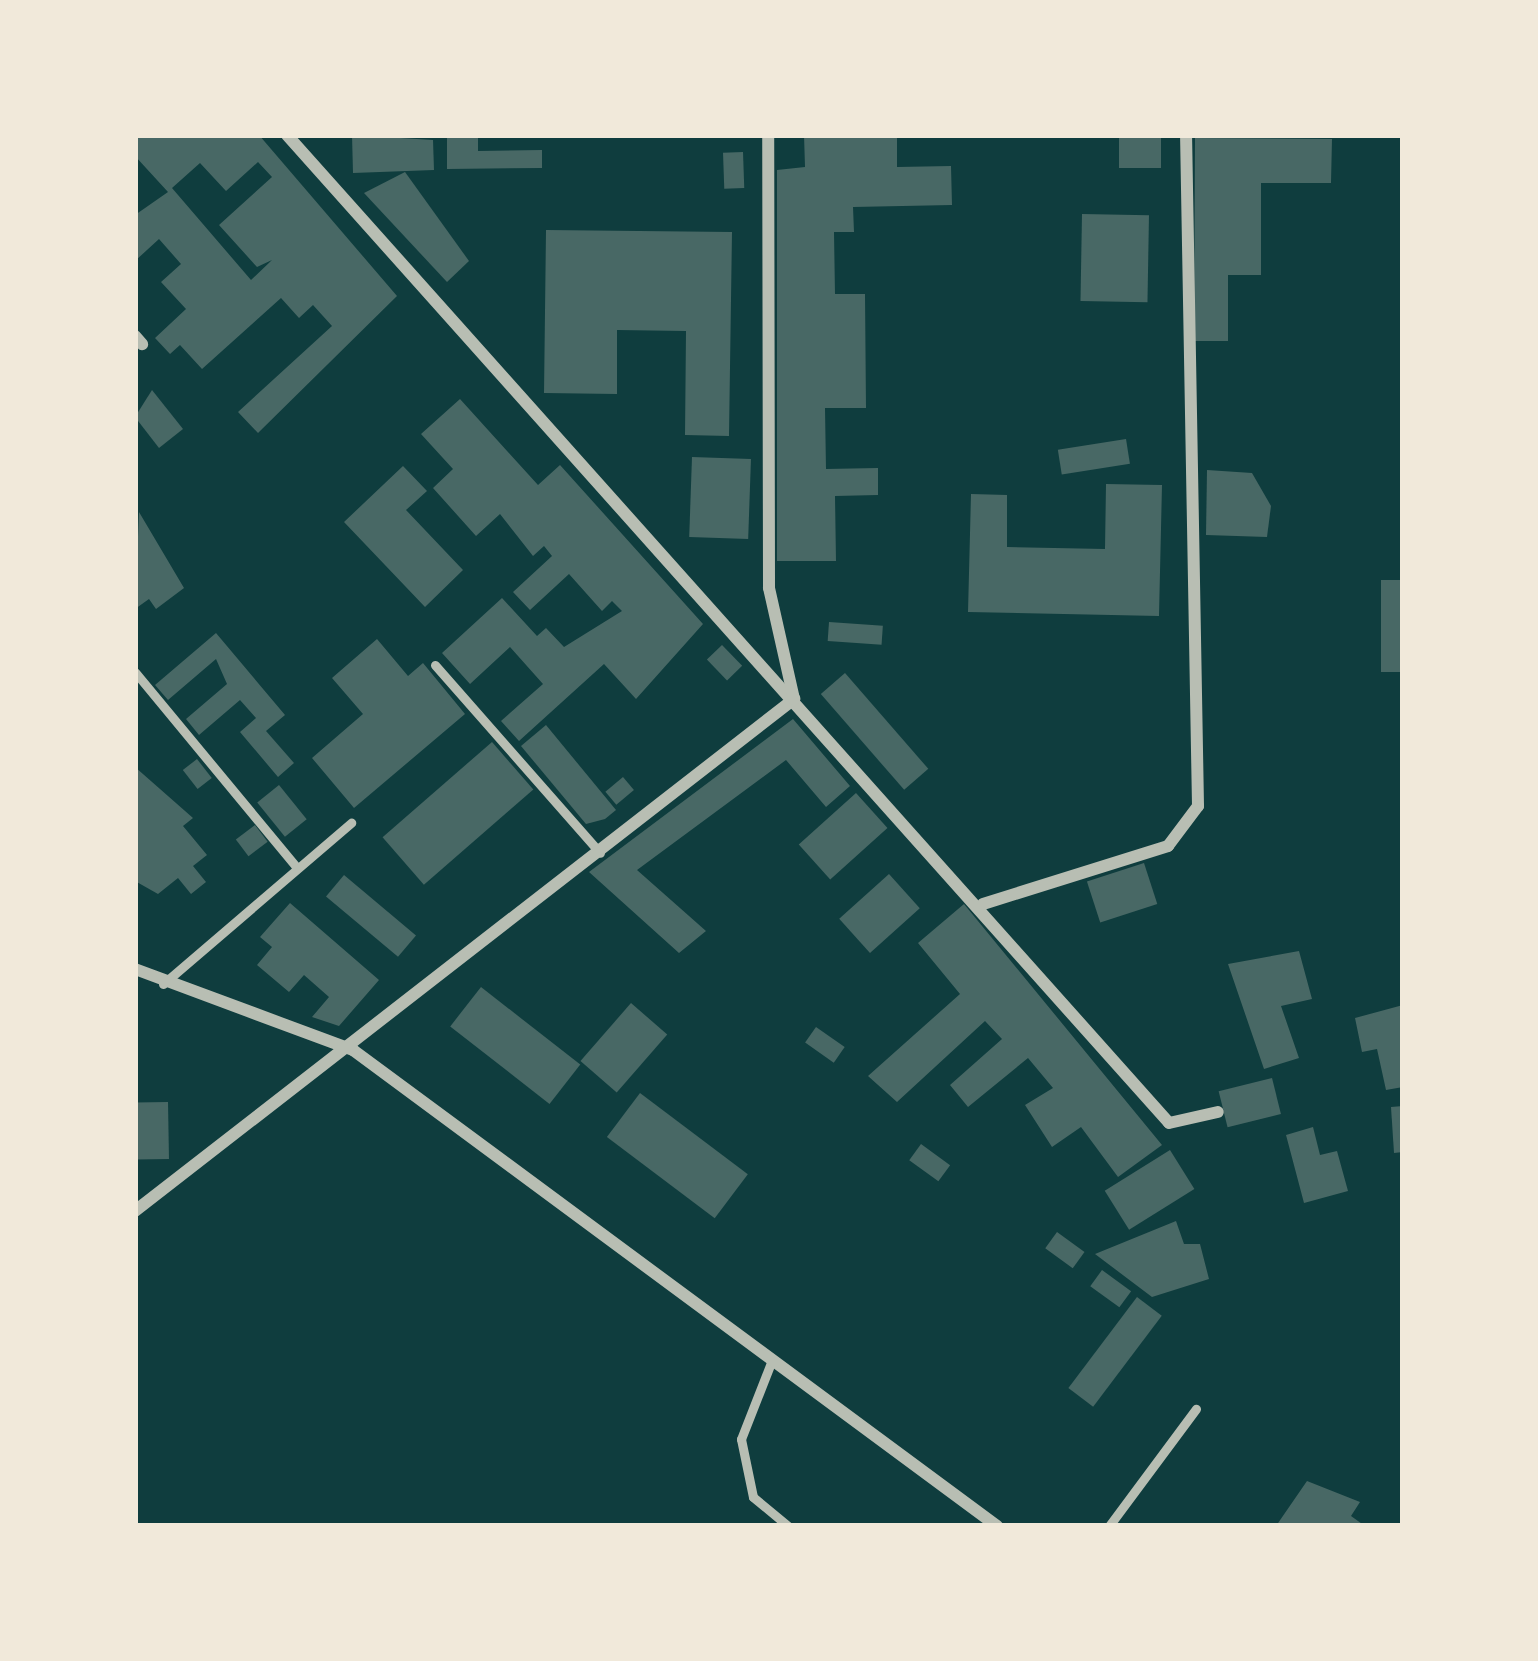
<!DOCTYPE html>
<html>
<head>
<meta charset="utf-8">
<style>
	body { margin:0 }
	#map { position:relative; width:1538px; height:1661px; overflow:hidden; background:#0f3d3e; font-family:"Nunito Sans",sans-serif }
	div>[style] { position:absolute }
	[style*='--x'] { left:calc(var(--x)*1px); top:calc(var(--y)*1px); width:calc(var(--w)*1px); rotate:calc(var(--a)*1deg) }
	.building>* { inset:0; background:#486865; transform-origin:0 0 }
	.service>* { height:9px; margin:-4.5px; padding:0 4.5px; transform-origin:4.5px; border-radius:4.5px; background:#b8beb3 }
	.minor>* { height:12px; margin:-6px; padding:0 6px; transform-origin:6px; border-radius:6px; background:#b8beb3 }
	span { translate:-50% -50%; white-space:nowrap; text-align:center; line-height:1.15; -webkit-text-stroke:9px #f1e9da; paint-order:stroke }
	.frame { position:absolute; inset:0; border:138px solid #f1e9da; pointer-events:none }
</style>
</head>
<body>
<div id="map">
	<div class="building">
		<i style="clip-path:polygon(evenodd,135px 135px,259px 135px,397px 296px,258px 433px,238px 412px,332px 326px,313px 305px,299px 318px,281px 298px,202px 369px,180px 345px,170px 354px,155px 338px,186px 309px,161px 282px,181px 264px,159px 239px,135px 261px,135px 215px,168px 192px,135px 156px,135px 135px,258px 162px,272px 177px,219px 225px,257px 267px,272px 260px,251px 280px,172px 188px,200px 163px,226px 191px,258px 162px)"></i>
		<i style="clip-path:polygon(352px 135px,433px 140px,434px 170px,353px 173px)"></i>
		<i style="clip-path:polygon(447px 135px,478px 135px,478px 151px,542px 150px,542px 168px,447px 169px)"></i>
		<i style="clip-path:polygon(804px 135px,897px 135px,897px 167px,951px 166px,952px 205px,853px 207px,854px 232px,834px 232px,835px 294px,865px 294px,866px 408px,825px 408px,826px 469px,878px 468px,878px 495px,835px 496px,836px 561px,777px 561px,777px 170px,805px 167px)"></i>
		<i style="left:1119px;top:135px;width:42px;height:33px"></i>
		<i style="clip-path:polygon(1195px 138px,1332px 139px,1331px 183px,1261px 183px,1261px 275px,1228px 275px,1228px 341px,1194px 341px)"></i>
		<i style="left:743px;top:152px;width:36px;height:20px;rotate:88deg"></i>
		<i style="clip-path:polygon(405px 172px,469px 261px,447px 282px,364px 193px)"></i>
		<i style="left:1082px;top:214px;width:67px;height:87px;rotate:1deg"></i>
		<i style="clip-path:polygon(546px 230px,732px 232px,729px 436px,685px 435px,686px 331px,617px 330px,617px 394px,544px 393px)"></i>
		<i style="clip-path:polygon(152px 390px,183px 429px,159px 448px,135px 417px)"></i>
		<i style="clip-path:polygon(460px 399px,538px 485px,560px 465px,703px 624px,636px 699px,604px 664px,519px 741px,501px 721px,543px 684px,510px 647px,470px 684px,442px 653px,502px 598px,537px 636px,546px 628px,564px 647px,622px 611px,612px 601px,602px 611px,569px 574px,530px 610px,513px 592px,552px 556px,544px 546px,533px 556px,500px 514px,476px 536px,433px 488px,453px 469px,421px 434px)"></i>
		<i style="left:1126px;top:439px;width:25px;height:69px;rotate:81deg"></i>
		<i style="left:692px;top:457px;width:59px;height:80px;rotate:2deg"></i>
		<i style="clip-path:polygon(403px 466px,427px 491px,406px 510px,463px 570px,425px 607px,344px 522px)"></i>
		<i style="clip-path:polygon(1207px 470px,1252px 473px,1271px 506px,1267px 537px,1206px 535px)"></i>
		<i style="clip-path:polygon(1106px 484px,1162px 485px,1159px 616px,968px 612px,971px 494px,1007px 495px,1007px 547px,1105px 549px)"></i>
		<i style="clip-path:polygon(139px 512px,184px 588px,156px 609px,149px 599px,135px 609px)"></i>
		<i style="left:1381px;top:580px;width:22px;height:92px"></i>
		<i style="left:829px;top:622px;width:54px;height:19px;rotate:4deg"></i>
		<i style="clip-path:polygon(216px 633px,285px 715px,266px 731px,294px 763px,278px 777px,240px 732px,256px 718px,240px 700px,199px 735px,186px 719px,227px 684px,216px 659px,168px 700px,155px 685px)"></i>
		<i style="clip-path:polygon(377px 639px,408px 676px,423px 663px,465px 714px,354px 808px,312px 758px,363px 714px,332px 678px)"></i>
		<i style="left:722px;top:645px;width:29px;height:21px;rotate:46deg"></i>
		<i style="left:845px;top:673px;width:127px;height:32px;rotate:49deg"></i>
		<i style="clip-path:polygon(793px 719px,850px 786px,826px 807px,786px 760px,637px 870px,706px 931px,679px 953px,589px 872px)"></i>
		<i style="clip-path:polygon(546px 725px,616px 810px,605px 819px,586px 824px,521px 746px)"></i>
		<i style="left:492px;top:742px;width:63px;height:145px;rotate:49deg"></i>
		<i style="left:197px;top:759px;width:24px;height:18px;rotate:52deg"></i>
		<i style="clip-path:polygon(135px 767px,193px 818px,183px 826px,207px 855px,193px 866px,206px 882px,191px 894px,178px 878px,158px 894px,135px 881px)"></i>
		<i style="left:623px;top:777px;width:17px;height:23px;rotate:50deg"></i>
		<i style="left:279px;top:785px;width:44px;height:28px;rotate:51deg"></i>
		<i style="left:856px;top:793px;width:47px;height:77px;rotate:48deg"></i>
		<i style="left:255px;top:825px;width:21px;height:24px;rotate:53deg"></i>
		<i style="left:1144px;top:863px;width:43px;height:60px;rotate:72deg"></i>
		<i style="left:889px;top:874px;width:46px;height:67px;rotate:48deg"></i>
		<i style="left:344px;top:875px;width:94px;height:28px;rotate:40deg"></i>
		<i style="clip-path:polygon(290px 903px,379px 980px,339px 1026px,312px 1017px,329px 997px,304px 975px,289px 992px,257px 965px,272px 947px,260px 937px)"></i>
		<i style="clip-path:polygon(964px 904px,1162px 1145px,1118px 1177px,1081px 1127px,1052px 1147px,1025px 1105px,1053px 1088px,1028px 1058px,968px 1107px,950px 1085px,1002px 1039px,985px 1021px,897px 1102px,868px 1076px,960px 994px,918px 943px)"></i>
		<i style="clip-path:polygon(1299px 951px,1312px 999px,1281px 1006px,1299px 1058px,1264px 1069px,1228px 964px)"></i>
		<i style="left:481px;top:987px;width:126px;height:50px;rotate:38deg"></i>
		<i style="left:631px;top:1003px;width:48px;height:77px;rotate:41deg"></i>
		<i style="clip-path:polygon(1403px 1005px,1403px 1087px,1386px 1090px,1377px 1049px,1362px 1052px,1355px 1018px)"></i>
		<i style="left:816px;top:1027px;width:35px;height:19px;rotate:35deg"></i>
		<i style="left:1272px;top:1078px;width:37px;height:55px;rotate:76deg"></i>
		<i style="left:640px;top:1093px;width:135px;height:55px;rotate:37deg"></i>
		<i style="left:168px;top:1102px;width:57px;height:33px;rotate:89deg"></i>
		<i style="clip-path:polygon(1403px 1106px,1403px 1152px,1394px 1153px,1391px 1107px)"></i>
		<i style="clip-path:polygon(1313px 1127px,1320px 1155px,1337px 1151px,1348px 1191px,1304px 1203px,1286px 1135px)"></i>
		<i style="left:921px;top:1144px;width:36px;height:20px;rotate:36deg"></i>
		<i style="left:1170px;top:1150px;width:46px;height:77px;rotate:58deg"></i>
		<i style="clip-path:polygon(1176px 1221px,1184px 1244px,1200px 1244px,1209px 1279px,1152px 1297px,1095px 1254px)"></i>
		<i style="left:1057px;top:1232px;width:34px;height:20px;rotate:36deg"></i>
		<i style="left:1102px;top:1270px;width:36px;height:20px;rotate:36deg"></i>
		<i style="left:1137px;top:1297px;width:31px;height:114px;rotate:37deg"></i>
		<i style="clip-path:polygon(1307px 1481px,1360px 1502px,1351px 1516px,1365px 1526px,1276px 1526px)"></i>
	</div>
	<div class="service">
		<i style="--x:435;--y:665;--w:250;--a:48.7"></i>
		<i style="--x:135;--y:672;--w:254;--a:50.4"></i>
		<i style="--x:163;--y:984;--w:248;--a:-40.6"></i>
		<i style="--x:772;--y:1360;--w:85;--a:111.4"></i>
		<i style="--x:741;--y:1439;--w:59;--a:78.3"></i>
		<i style="--x:753;--y:1497;--w:45;--a:39.6"></i>
		<i style="--x:1109;--y:1526;--w:146;--a:-53.4"></i>
	</div>
	<div class="minor">
		<i style="--x:287;--y:135;--w:1324;--a:48.24"></i>
		<i style="--x:1169;--y:1123;--w:50;--a:-12.7"></i>
		<i style="--x:135;--y:336;--w:11;--a:49"></i>
		<i style="--x:983;--y:904;--w:194;--a:-17.4"></i>
		<i style="--x:1168;--y:846;--w:50;--a:-53.1"></i>
		<i style="--x:1198;--y:806;--w:671;--a:-91.02"></i>
		<i style="--x:135;--y:969;--w:233;--a:20.4"></i>
		<i style="--x:353;--y:1050;--w:801;--a:36.47"></i>
		<i style="--x:135;--y:1211;--w:835;--a:-37.84"></i>
		<i style="--x:794;--y:699;--w:114;--a:-102.7"></i>
		<i style="--x:769;--y:588;--w:453;--a:-90.1"></i>
	</div>
	<div class="frame"></div>
</div>
</body>
</html>
